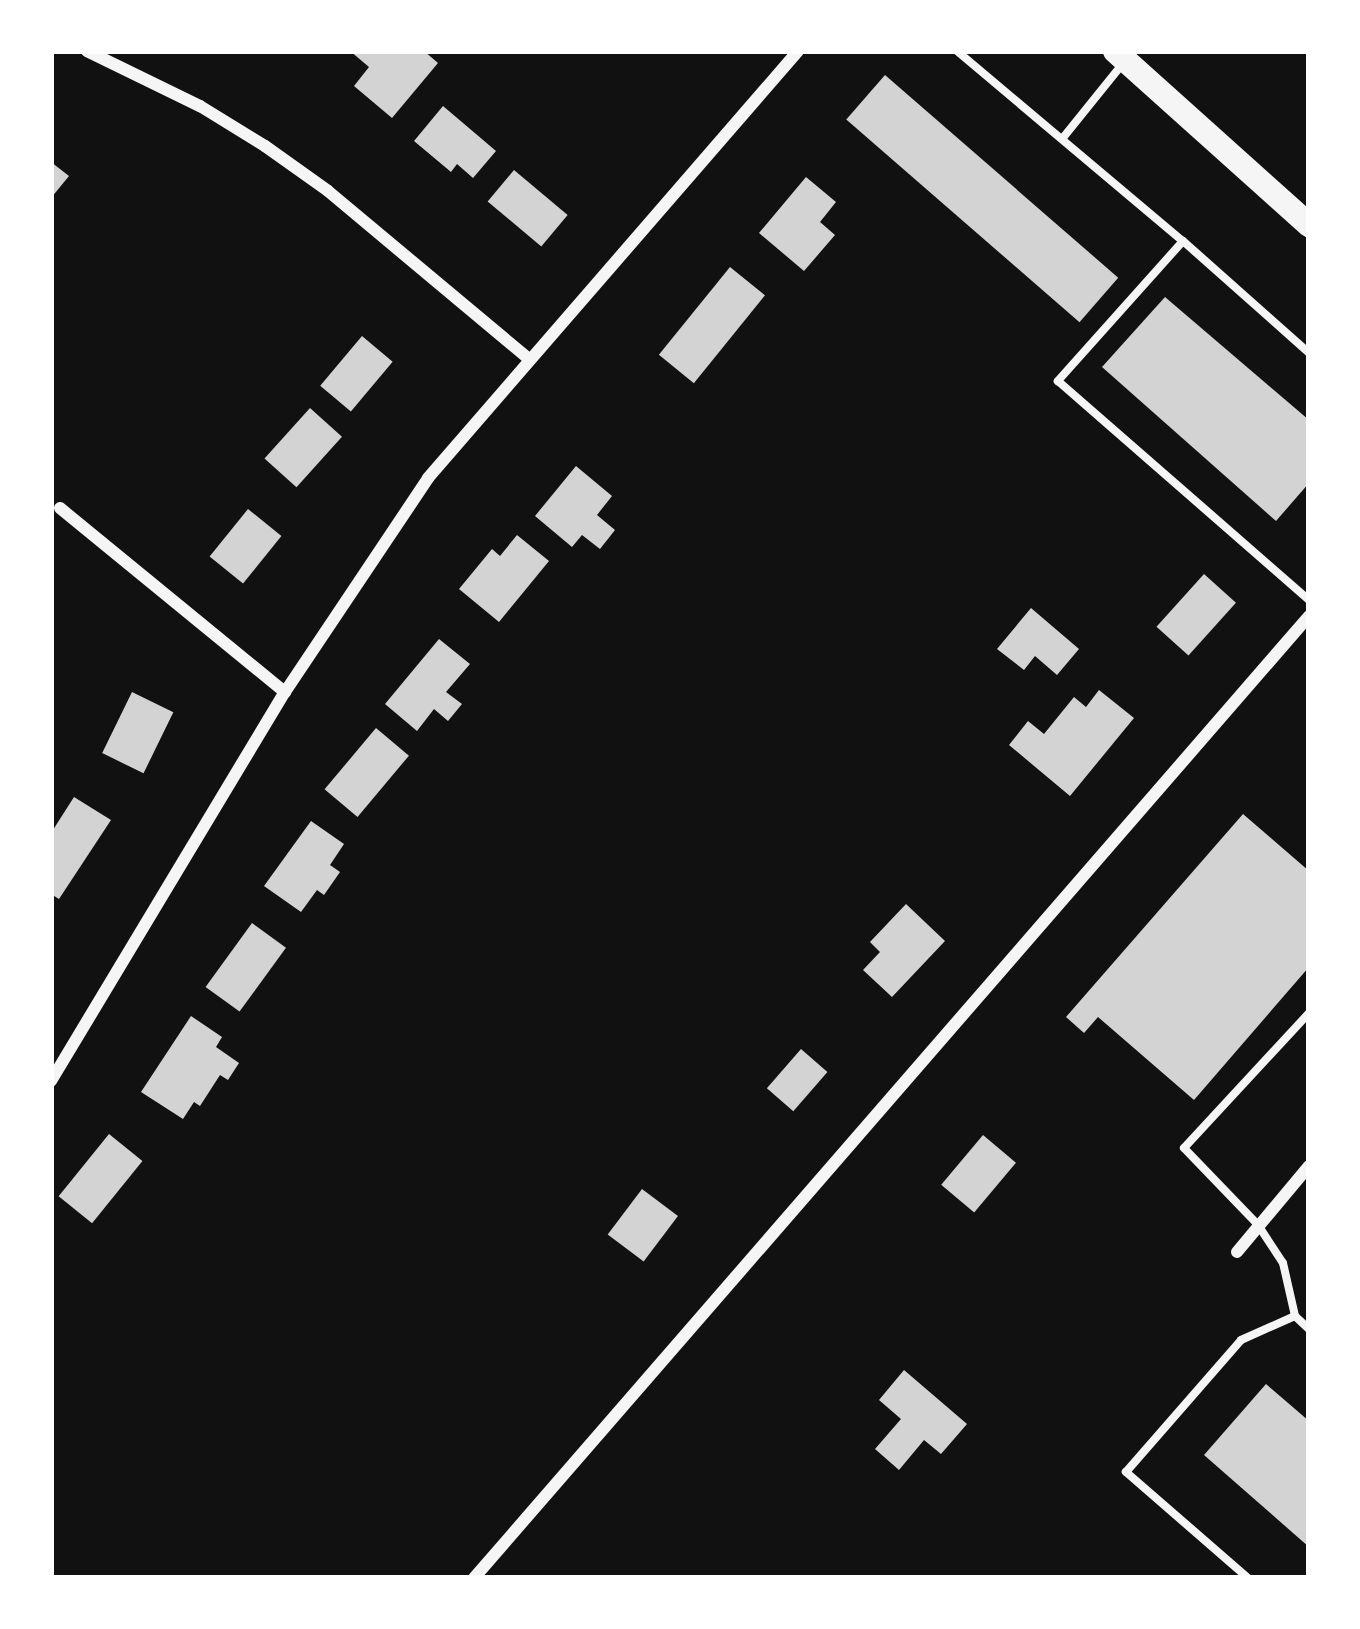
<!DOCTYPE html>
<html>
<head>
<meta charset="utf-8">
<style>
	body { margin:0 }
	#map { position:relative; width:1360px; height:1629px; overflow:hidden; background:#111; font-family:Raleway,sans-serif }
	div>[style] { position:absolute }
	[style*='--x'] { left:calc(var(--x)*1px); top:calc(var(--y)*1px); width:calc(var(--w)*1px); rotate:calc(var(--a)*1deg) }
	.building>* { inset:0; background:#d3d3d3; transform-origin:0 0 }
	.service>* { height:8px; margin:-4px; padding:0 4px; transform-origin:4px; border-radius:4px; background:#f5f5f5 }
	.minor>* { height:12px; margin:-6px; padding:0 6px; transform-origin:6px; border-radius:6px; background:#f5f5f5 }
	.secondary>* { height:24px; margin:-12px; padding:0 12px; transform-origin:12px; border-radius:12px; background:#f5f5f5 }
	span { translate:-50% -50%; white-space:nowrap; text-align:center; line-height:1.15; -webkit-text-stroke:9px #fff; paint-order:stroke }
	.frame { position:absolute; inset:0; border:54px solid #fff; pointer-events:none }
</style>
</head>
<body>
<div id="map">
	<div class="building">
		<i style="clip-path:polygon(350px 51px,424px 51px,438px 63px,392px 118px,354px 86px,369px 67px)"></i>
		<i style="left:885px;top:75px;width:309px;height:59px;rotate:41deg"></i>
		<i style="clip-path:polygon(443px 106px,496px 151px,473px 178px,457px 164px,451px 172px,414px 141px)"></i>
		<i style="clip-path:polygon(51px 162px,69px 176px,51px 198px)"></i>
		<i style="left:514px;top:170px;width:70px;height:41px;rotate:40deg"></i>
		<i style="clip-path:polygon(806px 177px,836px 202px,820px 222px,835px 235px,804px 271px,759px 233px)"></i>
		<i style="left:730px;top:267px;width:45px;height:113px;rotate:39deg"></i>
		<i style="clip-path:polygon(1165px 297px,1309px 420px,1309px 483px,1276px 521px,1102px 367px)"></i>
		<i style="left:362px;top:336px;width:40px;height:65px;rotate:40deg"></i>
		<i style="left:310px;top:408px;width:43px;height:68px;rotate:42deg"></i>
		<i style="clip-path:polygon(576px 466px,612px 496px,597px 515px,615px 530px,600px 549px,582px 535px,572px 547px,535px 516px)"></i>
		<i style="left:248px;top:509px;width:43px;height:61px;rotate:39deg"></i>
		<i style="clip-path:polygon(517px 535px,549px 561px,499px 622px,459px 589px,492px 549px,500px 556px)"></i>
		<i style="left:1204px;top:574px;width:43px;height:71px;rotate:42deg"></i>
		<i style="clip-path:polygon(1031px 608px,1079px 649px,1057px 675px,1035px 656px,1024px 670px,997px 649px)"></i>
		<i style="clip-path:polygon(439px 639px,470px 664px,446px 692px,462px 704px,448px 721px,434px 709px,417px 731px,385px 704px)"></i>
		<i style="clip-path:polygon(1099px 690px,1134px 718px,1070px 796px,1009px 745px,1028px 721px,1044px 734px,1074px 697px,1086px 707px)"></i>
		<i style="left:132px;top:692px;width:46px;height:68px;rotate:26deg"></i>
		<i style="left:376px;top:728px;width:43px;height:80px;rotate:40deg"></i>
		<i style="clip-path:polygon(74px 797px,111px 820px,59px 899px,51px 894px,51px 833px)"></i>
		<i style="clip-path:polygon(1243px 814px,1309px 871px,1309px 967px,1194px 1100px,1098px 1017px,1084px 1033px,1066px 1017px)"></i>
		<i style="clip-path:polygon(311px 821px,344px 844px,330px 865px,340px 872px,324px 895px,317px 890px,301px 912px,264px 886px)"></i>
		<i style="clip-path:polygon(906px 904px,945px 941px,892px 997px,863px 970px,880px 952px,870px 942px)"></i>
		<i style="left:252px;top:923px;width:42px;height:79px;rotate:36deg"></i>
		<i style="clip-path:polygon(191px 1016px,222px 1037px,216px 1047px,239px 1063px,228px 1080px,220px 1075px,200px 1106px,194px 1102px,183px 1119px,141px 1092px)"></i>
		<i style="left:801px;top:1049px;width:35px;height:52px;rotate:41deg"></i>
		<i style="left:109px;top:1134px;width:43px;height:80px;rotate:39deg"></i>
		<i style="left:983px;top:1135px;width:43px;height:65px;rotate:40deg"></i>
		<i style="left:642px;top:1189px;width:45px;height:57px;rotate:37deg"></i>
		<i style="clip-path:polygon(904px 1370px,967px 1424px,941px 1454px,924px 1440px,899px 1470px,875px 1449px,901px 1419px,879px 1400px)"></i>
		<i style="clip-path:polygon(1266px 1384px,1309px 1421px,1309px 1547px,1204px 1455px)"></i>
	</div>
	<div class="service">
		<i style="--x:957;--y:51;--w:295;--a:40.1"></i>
		<i style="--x:1183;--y:241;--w:188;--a:131.8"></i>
		<i style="--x:1058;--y:381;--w:333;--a:41.1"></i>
		<i style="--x:1062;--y:139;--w:94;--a:-51.1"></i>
		<i style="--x:1183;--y:241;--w:169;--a:41.6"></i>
		<i style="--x:1309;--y:1013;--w:184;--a:132.8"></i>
		<i style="--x:1184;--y:1148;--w:107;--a:46.1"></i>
		<i style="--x:1258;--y:1225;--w:45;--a:56.7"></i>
		<i style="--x:1283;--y:1263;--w:54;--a:77.2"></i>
		<i style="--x:1295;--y:1316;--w:19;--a:43"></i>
		<i style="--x:1248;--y:1578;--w:162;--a:-139"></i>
		<i style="--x:1126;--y:1472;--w:175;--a:-48.9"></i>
		<i style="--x:1241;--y:1340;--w:59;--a:-24"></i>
	</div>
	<div class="minor">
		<i style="--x:87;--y:51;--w:126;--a:26"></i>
		<i style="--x:200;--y:106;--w:76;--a:31.6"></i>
		<i style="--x:265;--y:146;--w:77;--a:35.5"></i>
		<i style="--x:328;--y:191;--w:263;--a:39.9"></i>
		<i style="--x:60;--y:508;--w:291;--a:39.3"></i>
		<i style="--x:51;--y:1081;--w:454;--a:-59"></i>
		<i style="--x:285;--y:692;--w:257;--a:-56.2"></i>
		<i style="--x:428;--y:478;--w:565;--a:-49.09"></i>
		<i style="--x:1237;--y:1252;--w:112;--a:-50.1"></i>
		<i style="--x:474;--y:1578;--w:1274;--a:-49.04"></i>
	</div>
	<div class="secondary">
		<i style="--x:1115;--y:51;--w:261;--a:41.9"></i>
	</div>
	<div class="frame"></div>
</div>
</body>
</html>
